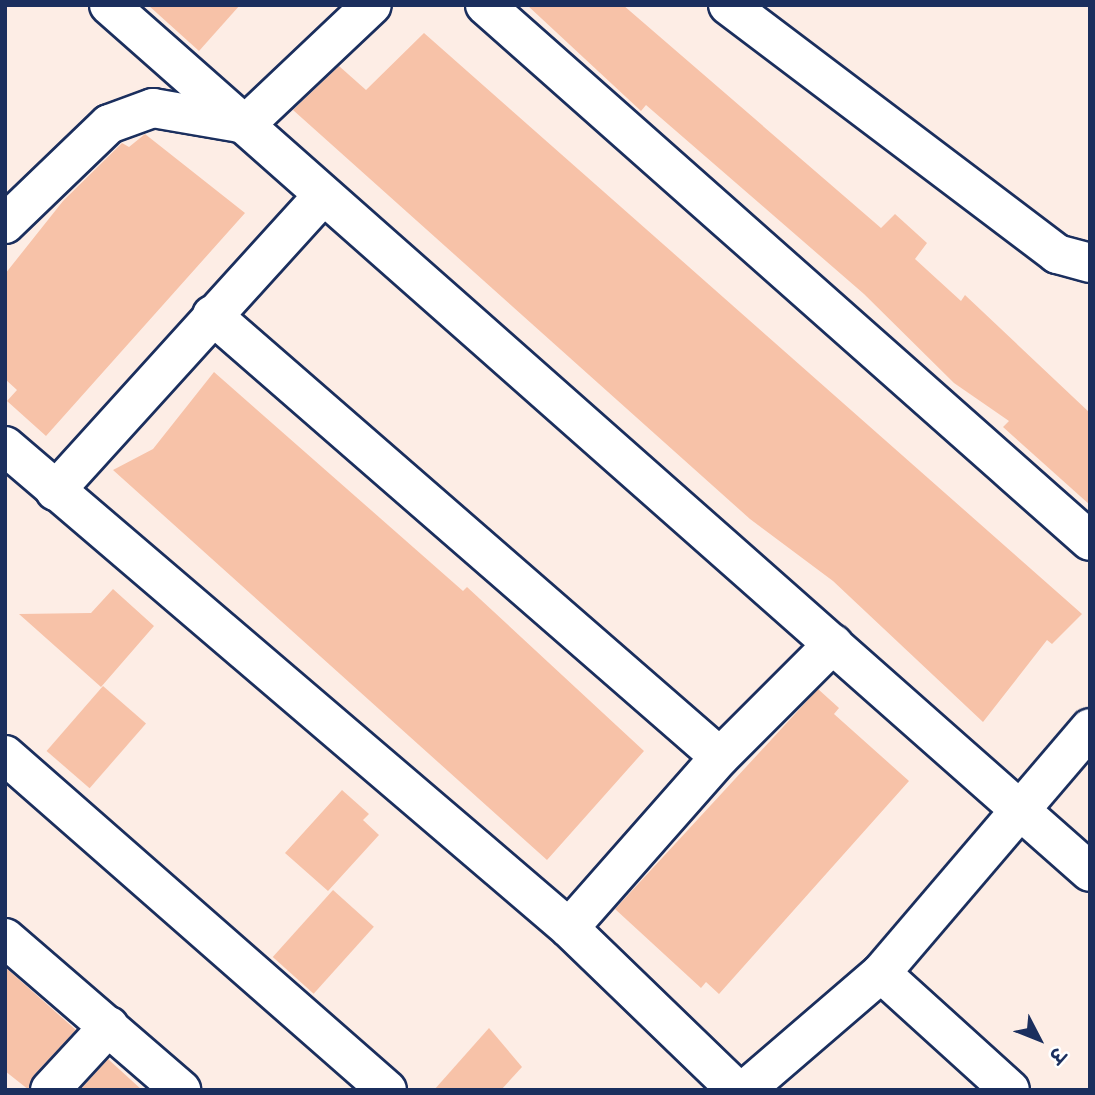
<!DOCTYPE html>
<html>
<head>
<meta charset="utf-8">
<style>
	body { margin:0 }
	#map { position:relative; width:1095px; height:1095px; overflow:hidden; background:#fdede5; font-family:"Gochi Hand","Playpen Sans Deva",sans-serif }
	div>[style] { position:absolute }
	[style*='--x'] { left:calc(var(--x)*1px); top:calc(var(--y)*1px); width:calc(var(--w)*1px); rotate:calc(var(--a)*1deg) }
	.building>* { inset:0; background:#f7c2a8; transform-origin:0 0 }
	.roads { filter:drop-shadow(2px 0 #1b2f5e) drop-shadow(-2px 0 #1b2f5e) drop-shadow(0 2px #1b2f5e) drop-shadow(0 -2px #1b2f5e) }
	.minor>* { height:38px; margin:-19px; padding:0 19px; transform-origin:19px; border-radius:19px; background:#fff }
	.tertiary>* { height:38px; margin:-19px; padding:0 19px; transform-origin:19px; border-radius:19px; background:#fff }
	span { translate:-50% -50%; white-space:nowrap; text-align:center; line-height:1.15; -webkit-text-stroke:5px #fff; paint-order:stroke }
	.frame { position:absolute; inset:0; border:7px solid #1b2f5e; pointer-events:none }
	.north { position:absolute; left:1004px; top:1004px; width:70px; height:70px; -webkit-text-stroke:5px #fff; paint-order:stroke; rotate:132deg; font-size:19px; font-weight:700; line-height:28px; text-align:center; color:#1b2f5e }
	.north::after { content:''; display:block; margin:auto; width:24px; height:32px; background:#1b2f5e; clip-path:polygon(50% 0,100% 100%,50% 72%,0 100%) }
</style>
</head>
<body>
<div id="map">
	<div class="building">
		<i style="clip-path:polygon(148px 5px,240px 5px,199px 51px)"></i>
		<i style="clip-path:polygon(527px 5px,623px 5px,881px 228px,895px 214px,927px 243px,915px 259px,961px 301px,965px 295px,1090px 413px,1090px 505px,1003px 427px,1009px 421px,954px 383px,864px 294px,646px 105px,641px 111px)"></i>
		<i style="clip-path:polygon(424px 33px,1082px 614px,1052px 644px,1047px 640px,983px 722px,833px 581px,750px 519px,293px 110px,339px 66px,366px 90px)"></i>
		<i style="clip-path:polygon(145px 134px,245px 213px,46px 436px,7px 401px,17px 390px,5px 379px,5px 274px,63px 201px,122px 143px,129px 147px)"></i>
		<i style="clip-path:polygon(214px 372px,463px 591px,467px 587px,644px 751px,547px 860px,113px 470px,153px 449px)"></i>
		<i style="clip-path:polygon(113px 589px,154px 626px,101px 687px,19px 614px,91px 613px)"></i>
		<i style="left:103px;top:686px;width:57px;height:86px;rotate:41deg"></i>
		<i style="clip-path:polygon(818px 689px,839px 708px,834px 714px,909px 781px,719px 994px,706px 982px,701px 988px,615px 909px)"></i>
		<i style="clip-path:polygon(342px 790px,369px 814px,363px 820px,379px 835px,328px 891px,285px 853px)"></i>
		<i style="left:333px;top:890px;width:55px;height:90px;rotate:42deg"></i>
		<i style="clip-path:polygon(5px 967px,76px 1030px,34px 1075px,29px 1090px,5px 1071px)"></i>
		<i style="clip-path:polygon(489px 1028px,522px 1067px,501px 1090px,434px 1090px)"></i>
		<i style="clip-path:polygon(108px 1059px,142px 1090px,80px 1090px)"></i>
	</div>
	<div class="roads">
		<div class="minor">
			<i style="--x:109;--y:5;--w:1309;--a:41.47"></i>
			<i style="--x:485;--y:5;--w:808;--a:41.54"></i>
			<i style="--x:728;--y:5;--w:413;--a:37.1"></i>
			<i style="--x:1057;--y:254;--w:34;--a:15"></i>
			<i style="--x:212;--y:315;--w:673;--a:41.03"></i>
			<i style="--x:5;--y:446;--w:742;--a:40.52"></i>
			<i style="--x:569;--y:928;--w:233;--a:44"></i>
			<i style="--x:55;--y:491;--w:396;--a:-47.8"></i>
			<i style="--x:5;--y:755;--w:508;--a:41.25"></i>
			<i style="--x:569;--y:928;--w:228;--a:-48.6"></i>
			<i style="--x:720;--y:757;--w:160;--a:-45"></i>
			<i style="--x:5;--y:938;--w:233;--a:40.8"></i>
			<i style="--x:881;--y:973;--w:174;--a:42.2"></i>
			<i style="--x:50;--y:1090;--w:87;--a:-47.3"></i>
			<i style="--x:745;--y:1090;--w:179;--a:-40.7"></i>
			<i style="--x:881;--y:973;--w:322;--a:-49.5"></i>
		</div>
		<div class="tertiary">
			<i style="--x:5;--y:224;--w:144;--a:-43.9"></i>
			<i style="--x:109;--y:124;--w:47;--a:-20"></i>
			<i style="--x:153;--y:108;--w:94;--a:9.8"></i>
			<i style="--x:246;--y:124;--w:173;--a:-43.4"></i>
		</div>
	</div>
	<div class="frame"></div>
	<div class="north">उ</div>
</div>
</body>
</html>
